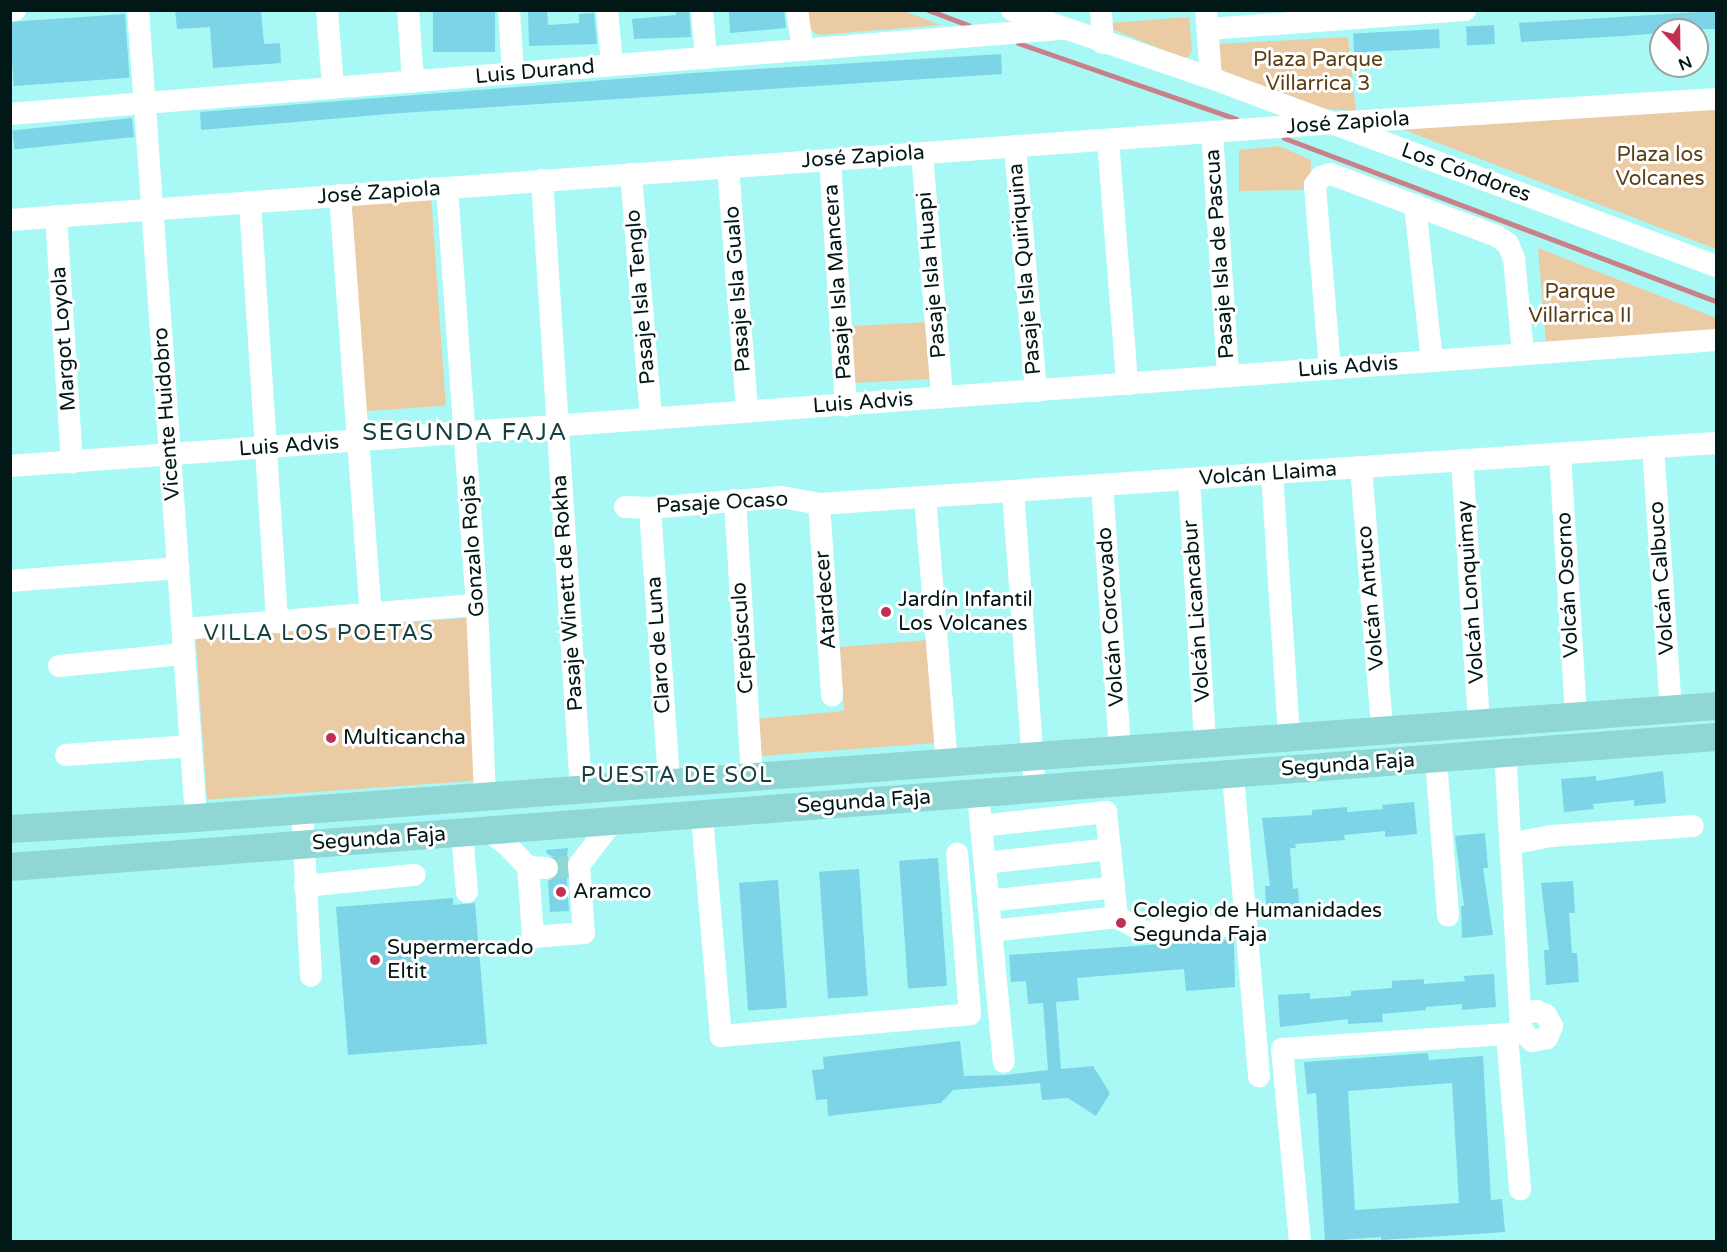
<!DOCTYPE html>
<html>
<head>
<meta charset="utf-8">
<style>
	body { margin:0 }
	#map { position:relative; width:1727px; height:1252px; overflow:hidden; background:#a8f9f5; font-family:"Varela Round",sans-serif }
	div>[style] { position:absolute }
	[style*='--x'] { left:calc(var(--x)*1px); top:calc(var(--y)*1px); width:calc(var(--w)*1px); rotate:calc(var(--a)*1deg) }
	.green>* { inset:0; background:#eacba4; transform-origin:0 0 }
	.stream>* { height:5px; margin:-2.5px; padding:0 2.5px; transform-origin:2.5px; border-radius:2.5px; background:#c88189 }
	.building>* { inset:0; background:#7cd4e6; transform-origin:0 0 }
	.minor-tunnel>* { height:22px; margin-top:-11px; transform-origin:0; background:repeating-linear-gradient(90deg,#8fd7d4 0 22px,transparent 0 33px) }
	.minor>* { height:22px; margin:-11px; padding:0 11px; transform-origin:11px; border-radius:11px; background:#fff }
	.major>* { height:28px; margin:-14px; padding:0 14px; transform-origin:14px; border-radius:14px; background:#8fd6d4 }
	.dots>* { width:16px; height:16px; translate:-50% -50%; box-sizing:border-box; border:3px solid #fff; border-radius:50% }
	span { translate:-50% -50%; white-space:nowrap; text-align:center; line-height:1.15; -webkit-text-stroke:6px #fff; paint-order:stroke }
	.park-label { font-size:21px; color:#5d3f14 }
	.street-label { font-size:21px; color:#011817 }
	.poi-label { font-size:21px; color:#011817 }
	.left { translate:0 -50%; text-align:left }
	.neighbourhood-label { font-size:22px; color:#15403f; letter-spacing:1.5px }
	.quarter-label { font-size:24px; color:#15403f; letter-spacing:1.5px }
	.frame { position:absolute; inset:0; border:12px solid #011817; pointer-events:none }
	.north { position:absolute; left:1649px; top:18px; width:60px; height:60px; box-sizing:border-box; background:#fff; border:2px solid #99a3a2; border-radius:50%; rotate:158deg; font-size:16px; font-weight:700; line-height:24px; text-align:center; color:#011817 }
	.north::after { content:''; display:block; margin:auto; width:21px; height:27px; background:#c03052; clip-path:polygon(50% 0,100% 100%,50% 72%,0 100%) }
</style>
</head>
<body>
<div id="map">
	<div class="green">
		<i style="clip-path:polygon(805px 11px,904px 11px,941px 25px,818px 35px,809px 28px)"></i>
		<i style="clip-path:polygon(1189px 17px,1192px 51px,1188px 57px,1183px 58px,1112px 29px,1111px 23px)"></i>
		<i style="clip-path:polygon(1348px 37px,1356px 111px,1324px 109px,1219px 75px,1218px 44px)"></i>
		<i style="clip-path:polygon(1716px 107px,1716px 249px,1394px 126px)"></i>
		<i style="clip-path:polygon(1279px 146px,1311px 160px,1310px 190px,1239px 191px,1239px 150px)"></i>
		<i style="left:431px;top:195px;width:211px;height:81px;rotate:86deg"></i>
		<i style="clip-path:polygon(1538px 248px,1716px 318px,1716px 334px,1546px 344px)"></i>
		<i style="left:929px;top:322px;width:57px;height:80px;rotate:87deg"></i>
		<i style="left:467px;top:618px;width:163px;height:272px;rotate:86deg"></i>
		<i style="clip-path:polygon(928px 640px,936px 743px,759px 756px,757px 719px,844px 711px,840px 647px)"></i>
	</div>
	<div class="stream">
		<i style="--x:928;--y:10;--w:43;--a:20.6"></i>
		<i style="--x:1018;--y:43;--w:231;--a:19.2"></i>
		<i style="--x:1284;--y:138;--w:462;--a:20.7"></i>
	</div>
	<div class="building">
		<i style="clip-path:polygon(175px 10px,261px 10px,264px 44px,280px 43px,281px 63px,213px 68px,210px 27px,177px 29px)"></i>
		<i style="left:433px;top:10px;width:62px;height:42px"></i>
		<i style="clip-path:polygon(528px 10px,547px 10px,548px 25px,579px 23px,579px 14px,594px 13px,597px 44px,529px 46px)"></i>
		<i style="clip-path:polygon(676px 10px,689px 10px,691px 37px,634px 39px,632px 19px,676px 15px)"></i>
		<i style="clip-path:polygon(784px 10px,786px 28px,730px 33px,729px 12px)"></i>
		<i style="clip-path:polygon(1716px 11px,1716px 29px,1661px 30px,1661px 33px,1624px 36px,1521px 42px,1519px 23px)"></i>
		<i style="left:125px;top:14px;width:64px;height:116px;rotate:86deg"></i>
		<i style="left:1494px;top:25px;width:19px;height:28px;rotate:87deg"></i>
		<i style="left:1439px;top:29px;width:19px;height:86px;rotate:87deg"></i>
		<i style="clip-path:polygon(1001px 54px,1002px 74px,401px 113px,201px 130px,200px 112px,693px 73px)"></i>
		<i style="left:132px;top:118px;width:19px;height:120px;rotate:84deg"></i>
		<i style="clip-path:polygon(1663px 771px,1666px 803px,1634px 806px,1634px 800px,1593px 804px,1594px 809px,1564px 812px,1561px 779px,1596px 776px,1596px 781px)"></i>
		<i style="clip-path:polygon(1414px 802px,1417px 834px,1385px 837px,1385px 831px,1344px 835px,1345px 840px,1295px 844px,1296px 848px,1290px 848px,1293px 889px,1298px 888px,1300px 918px,1267px 920px,1265px 886px,1270px 886px,1262px 818px,1312px 815px,1312px 810px,1347px 807px,1347px 812px,1383px 809px,1382px 805px)"></i>
		<i style="clip-path:polygon(1485px 833px,1488px 868px,1483px 868px,1493px 935px,1462px 938px,1461px 906px,1464px 906px,1455px 836px)"></i>
		<i style="clip-path:polygon(568px 848px,566px 866px,569px 911px,550px 912px,548px 881px,558px 876px,560px 868px,555px 857px,547px 854px,546px 850px)"></i>
		<i style="left:938px;top:858px;width:128px;height:39px;rotate:86deg"></i>
		<i style="left:859px;top:869px;width:127px;height:40px;rotate:86deg"></i>
		<i style="left:778px;top:880px;width:128px;height:39px;rotate:86deg"></i>
		<i style="clip-path:polygon(1573px 881px,1575px 913px,1569px 913px,1572px 953px,1577px 953px,1579px 982px,1546px 985px,1544px 950px,1549px 950px,1541px 883px)"></i>
		<i style="clip-path:polygon(453px 898px,453px 905px,475px 903px,487px 1044px,348px 1055px,336px 907px)"></i>
		<i style="clip-path:polygon(1234px 939px,1235px 987px,1186px 991px,1184px 969px,1077px 978px,1079px 1000px,1056px 1002px,1061px 1069px,1093px 1066px,1110px 1093px,1096px 1116px,1068px 1098px,1042px 1100px,1040px 1083px,953px 1090px,941px 1103px,828px 1116px,827px 1099px,816px 1100px,812px 1070px,824px 1069px,823px 1057px,960px 1041px,964px 1076px,1005px 1075px,1048px 1070px,1043px 1003px,1028px 1004px,1026px 981px,1011px 982px,1009px 955px)"></i>
		<i style="clip-path:polygon(1494px 974px,1496px 1007px,1462px 1010px,1462px 1004px,1426px 1007px,1426px 1010px,1382px 1014px,1383px 1022px,1348px 1024px,1348px 1019px,1280px 1027px,1278px 995px,1310px 993px,1310px 999px,1351px 996px,1351px 991px,1392px 988px,1392px 981px,1424px 979px,1424px 984px,1465px 981px,1464px 976px)"></i>
		<i style="clip-path:polygon(evenodd,1428px 1053px,1429px 1060px,1483px 1056px,1491px 1200px,1502px 1199px,1505px 1232px,1381px 1240px,1381px 1237px,1325px 1241px,1316px 1093px,1307px 1094px,1304px 1062px,1428px 1053px,1452px 1083px,1459px 1203px,1355px 1210px,1348px 1091px,1452px 1083px)"></i>
	</div>
	<div class="minor-tunnel">
		<i style="--x:547;--y:868;--w:22;--a:-3"></i>
	</div>
	<div class="minor">
		<i style="--x:138;--y:10;--w:810;--a:85.89"></i>
		<i style="--x:327;--y:10;--w:78;--a:85.6"></i>
		<i style="--x:408;--y:10;--w:72;--a:86"></i>
		<i style="--x:509;--y:10;--w:63;--a:86.4"></i>
		<i style="--x:607;--y:10;--w:55;--a:84.8"></i>
		<i style="--x:702;--y:10;--w:48;--a:85.2"></i>
		<i style="--x:797;--y:10;--w:40;--a:81.5"></i>
		<i style="--x:1012;--y:10;--w:210;--a:18.9"></i>
		<i style="--x:1211;--y:78;--w:539;--a:20.42"></i>
		<i style="--x:1101;--y:10;--w:33;--a:87"></i>
		<i style="--x:1206;--y:10;--w:68;--a:85.8"></i>
		<i style="--x:10;--y:11;--w:5;--a:-11"></i>
		<i style="--x:1208;--y:29;--w:258;--a:-4.2"></i>
		<i style="--x:10;--y:114;--w:1053;--a:-4.63"></i>
		<i style="--x:1212;--y:132;--w:245;--a:86.2"></i>
		<i style="--x:1108;--y:140;--w:245;--a:85.5"></i>
		<i style="--x:1015;--y:146;--w:246;--a:85.1"></i>
		<i style="--x:922;--y:153;--w:245;--a:85.3"></i>
		<i style="--x:830;--y:160;--w:246;--a:86.3"></i>
		<i style="--x:728;--y:167;--w:245;--a:85.5"></i>
		<i style="--x:631;--y:174;--w:246;--a:85.3"></i>
		<i style="--x:542;--y:180;--w:610;--a:86.34"></i>
		<i style="--x:447;--y:188;--w:418;--a:85.9"></i>
		<i style="--x:477;--y:605;--w:191;--a:87.6"></i>
		<i style="--x:340;--y:195;--w:420;--a:85.8"></i>
		<i style="--x:250;--y:202;--w:421;--a:86.3"></i>
		<i style="--x:1415;--y:205;--w:157;--a:83.8"></i>
		<i style="--x:56;--y:216;--w:247;--a:86.3"></i>
		<i style="--x:10;--y:220;--w:1327;--a:-4.19"></i>
		<i style="--x:1333;--y:123;--w:384;--a:-3.6"></i>
		<i style="--x:1330;--y:369;--w:185;--a:-94.7"></i>
		<i style="--x:1315;--y:185;--w:10;--a:-53"></i>
		<i style="--x:1321;--y:177;--w:10;--a:-17"></i>
		<i style="--x:1331;--y:174;--w:177;--a:20.5"></i>
		<i style="--x:1497;--y:236;--w:14;--a:36"></i>
		<i style="--x:1508;--y:244;--w:15;--a:67"></i>
		<i style="--x:1514;--y:258;--w:96;--a:84.6"></i>
		<i style="--x:1653;--y:447;--w:263;--a:86.1"></i>
		<i style="--x:1560;--y:454;--w:262;--a:86.5"></i>
		<i style="--x:1462;--y:460;--w:264;--a:86.3"></i>
		<i style="--x:10;--y:466;--w:1711;--a:-4.22"></i>
		<i style="--x:1361;--y:467;--w:263;--a:85.4"></i>
		<i style="--x:1272;--y:473;--w:264;--a:86.3"></i>
		<i style="--x:1189;--y:479;--w:263;--a:86.5"></i>
		<i style="--x:1102;--y:485;--w:265;--a:86.1"></i>
		<i style="--x:1013;--y:491;--w:299;--a:85.8"></i>
		<i style="--x:925;--y:497;--w:266;--a:85.3"></i>
		<i style="--x:735;--y:500;--w:277;--a:86.5"></i>
		<i style="--x:819;--y:504;--w:192;--a:86.1"></i>
		<i style="--x:625;--y:507;--w:25;--a:2"></i>
		<i style="--x:650;--y:508;--w:131;--a:-4.8"></i>
		<i style="--x:781;--y:497;--w:39;--a:10"></i>
		<i style="--x:819;--y:504;--w:899;--a:-3.89"></i>
		<i style="--x:650;--y:508;--w:276;--a:86"></i>
		<i style="--x:10;--y:581;--w:169;--a:-4.4"></i>
		<i style="--x:183;--y:629;--w:295;--a:-4.7"></i>
		<i style="--x:59;--y:666;--w:126;--a:-5.5"></i>
		<i style="--x:1504;--y:753;--w:15;--a:82"></i>
		<i style="--x:1506;--y:768;--w:245;--a:86.7"></i>
		<i style="--x:1520;--y:1013;--w:14;--a:86"></i>
		<i style="--x:1521;--y:1027;--w:7;--a:63"></i>
		<i style="--x:1524;--y:1033;--w:11;--a:45"></i>
		<i style="--x:1532;--y:1041;--w:15;--a:-11"></i>
		<i style="--x:1547;--y:1038;--w:13;--a:-67"></i>
		<i style="--x:1552;--y:1026;--w:13;--a:-119"></i>
		<i style="--x:1546;--y:1015;--w:10;--a:-156"></i>
		<i style="--x:1537;--y:1011;--w:17;--a:173"></i>
		<i style="--x:66;--y:755;--w:125;--a:-4.1"></i>
		<i style="--x:1436;--y:759;--w:157;--a:85.6"></i>
		<i style="--x:978;--y:794;--w:269;--a:84.5"></i>
		<i style="--x:302;--y:810;--w:166;--a:86.9"></i>
		<i style="--x:981;--y:826;--w:126;--a:-6.4"></i>
		<i style="--x:1106;--y:812;--w:106;--a:84"></i>
		<i style="--x:703;--y:828;--w:209;--a:85.1"></i>
		<i style="--x:721;--y:1036;--w:250;--a:-5"></i>
		<i style="--x:970;--y:1014;--w:161;--a:-94.6"></i>
		<i style="--x:488;--y:831;--w:22;--a:36"></i>
		<i style="--x:506;--y:844;--w:32;--a:46"></i>
		<i style="--x:528;--y:867;--w:19;--a:3"></i>
		<i style="--x:462;--y:833;--w:59;--a:85.2"></i>
		<i style="--x:1510;--y:844;--w:42;--a:-11"></i>
		<i style="--x:1551;--y:836;--w:142;--a:-4"></i>
		<i style="--x:985;--y:863;--w:126;--a:-6.4"></i>
		<i style="--x:528;--y:867;--w:70;--a:85.9"></i>
		<i style="--x:533;--y:937;--w:51;--a:-4.5"></i>
		<i style="--x:584;--y:933;--w:68;--a:-94.2"></i>
		<i style="--x:579;--y:865;--w:56;--a:-52.3"></i>
		<i style="--x:305;--y:886;--w:110;--a:-5.8"></i>
		<i style="--x:988;--y:901;--w:127;--a:-6.3"></i>
		<i style="--x:1246;--y:924;--w:153;--a:85.1"></i>
		<i style="--x:991;--y:931;--w:127;--a:-6.3"></i>
		<i style="--x:1117;--y:917;--w:31;--a:29"></i>
		<i style="--x:1144;--y:932;--w:102;--a:-4.5"></i>
		<i style="--x:1246;--y:924;--w:151;--a:-95"></i>
		<i style="--x:1507;--y:1036;--w:154;--a:85.1"></i>
		<i style="--x:1300;--y:1242;--w:194;--a:-95.3"></i>
		<i style="--x:1282;--y:1049;--w:243;--a:-3.8"></i>
	</div>
	<div class="major">
		<i style="--x:10;--y:829;--w:186;--a:-3.4"></i>
		<i style="--x:196;--y:818;--w:1524;--a:-4.21"></i>
		<i style="--x:10;--y:867;--w:1711;--a:-4.36"></i>
	</div>
	<div class="dots">
		<i style="left:886px;top:612px;background:#c03052"></i>
		<i style="left:331px;top:738px;background:#c03052"></i>
		<i style="left:561px;top:892px;background:#c03052"></i>
		<i style="left:1121px;top:923px;background:#c03052"></i>
		<i style="left:375px;top:960px;background:#c03052"></i>
	</div>
	<div class="park-label">
		<span style="left:1318px;top:72px">Plaza Parque<br>Villarrica 3</span>
		<span style="left:1660px;top:167px">Plaza los<br>Volcanes</span>
		<span style="left:1580px;top:304px">Parque<br>Villarrica II</span>
	</div>
	<div class="street-label">
		<span style="left:535px;top:72px;rotate:-5deg">Luis Durand</span>
		<span style="left:1348px;top:123px;rotate:-4deg">José Zapiola</span>
		<span style="left:863px;top:157px;rotate:-4deg">José Zapiola</span>
		<span style="left:1466px;top:173px;rotate:20deg">Los Cóndores</span>
		<span style="left:379px;top:193px;rotate:-4deg">José Zapiola</span>
		<span style="left:1220px;top:254px;rotate:-94deg">Pasaje Isla de Pascua</span>
		<span style="left:1025px;top:269px;rotate:-95deg">Pasaje Isla Quiriquina</span>
		<span style="left:932px;top:275px;rotate:-95deg">Pasaje Isla Huapi</span>
		<span style="left:838px;top:282px;rotate:-94deg">Pasaje Isla Mancera</span>
		<span style="left:738px;top:289px;rotate:-94deg">Pasaje Isla Gualo</span>
		<span style="left:641px;top:297px;rotate:-95deg">Pasaje Isla Tenglo</span>
		<span style="left:64px;top:339px;rotate:-94deg">Margot Loyola</span>
		<span style="left:1348px;top:367px;rotate:-4deg">Luis Advis</span>
		<span style="left:863px;top:403px;rotate:-4deg">Luis Advis</span>
		<span style="left:167px;top:414px;rotate:-94deg">Vicente Huidobro</span>
		<span style="left:289px;top:446px;rotate:-4deg">Luis Advis</span>
		<span style="left:1268px;top:474px;rotate:-4deg">Volcán Llaima</span>
		<span style="left:722px;top:503px;rotate:-3deg">Pasaje Ocaso</span>
		<span style="left:473px;top:546px;rotate:-94deg">Gonzalo Rojas</span>
		<span style="left:1662px;top:578px;rotate:-94deg">Volcán Calbuco</span>
		<span style="left:1568px;top:585px;rotate:-93deg">Volcán Osorno</span>
		<span style="left:1471px;top:592px;rotate:-94deg">Volcán Lonquimay</span>
		<span style="left:568px;top:593px;rotate:-94deg">Pasaje Winett de Rokha</span>
		<span style="left:1371px;top:598px;rotate:-95deg">Volcán Antuco</span>
		<span style="left:826px;top:600px;rotate:-94deg">Atardecer</span>
		<span style="left:1197px;top:611px;rotate:-94deg">Volcán Licancabur</span>
		<span style="left:1111px;top:617px;rotate:-94deg">Volcán Corcovado</span>
		<span style="left:743px;top:638px;rotate:-94deg">Crepúsculo</span>
		<span style="left:659px;top:645px;rotate:-94deg">Claro de Luna</span>
		<span style="left:1348px;top:765px;rotate:-4deg">Segunda Faja</span>
		<span style="left:864px;top:802px;rotate:-4deg">Segunda Faja</span>
		<span style="left:379px;top:839px;rotate:-4deg">Segunda Faja</span>
	</div>
	<div class="poi-label">
		<span class="left" style="left:898px;top:612px">Jardín Infantil<br>Los Volcanes</span>
		<span class="left" style="left:343px;top:738px">Multicancha</span>
		<span class="left" style="left:573px;top:892px">Aramco</span>
		<span class="left" style="left:1133px;top:923px">Colegio de Humanidades<br>Segunda Faja</span>
		<span class="left" style="left:387px;top:960px">Supermercado<br>Eltit</span>
	</div>
	<div class="neighbourhood-label">
		<span style="left:319px;top:634px">VILLA LOS POETAS</span>
		<span style="left:677px;top:776px">PUESTA DE SOL</span>
	</div>
	<div class="quarter-label">
		<span style="left:465px;top:433px">SEGUNDA FAJA</span>
	</div>
	<div class="frame"></div>
	<div class="north">N</div>
</div>
</body>
</html>
